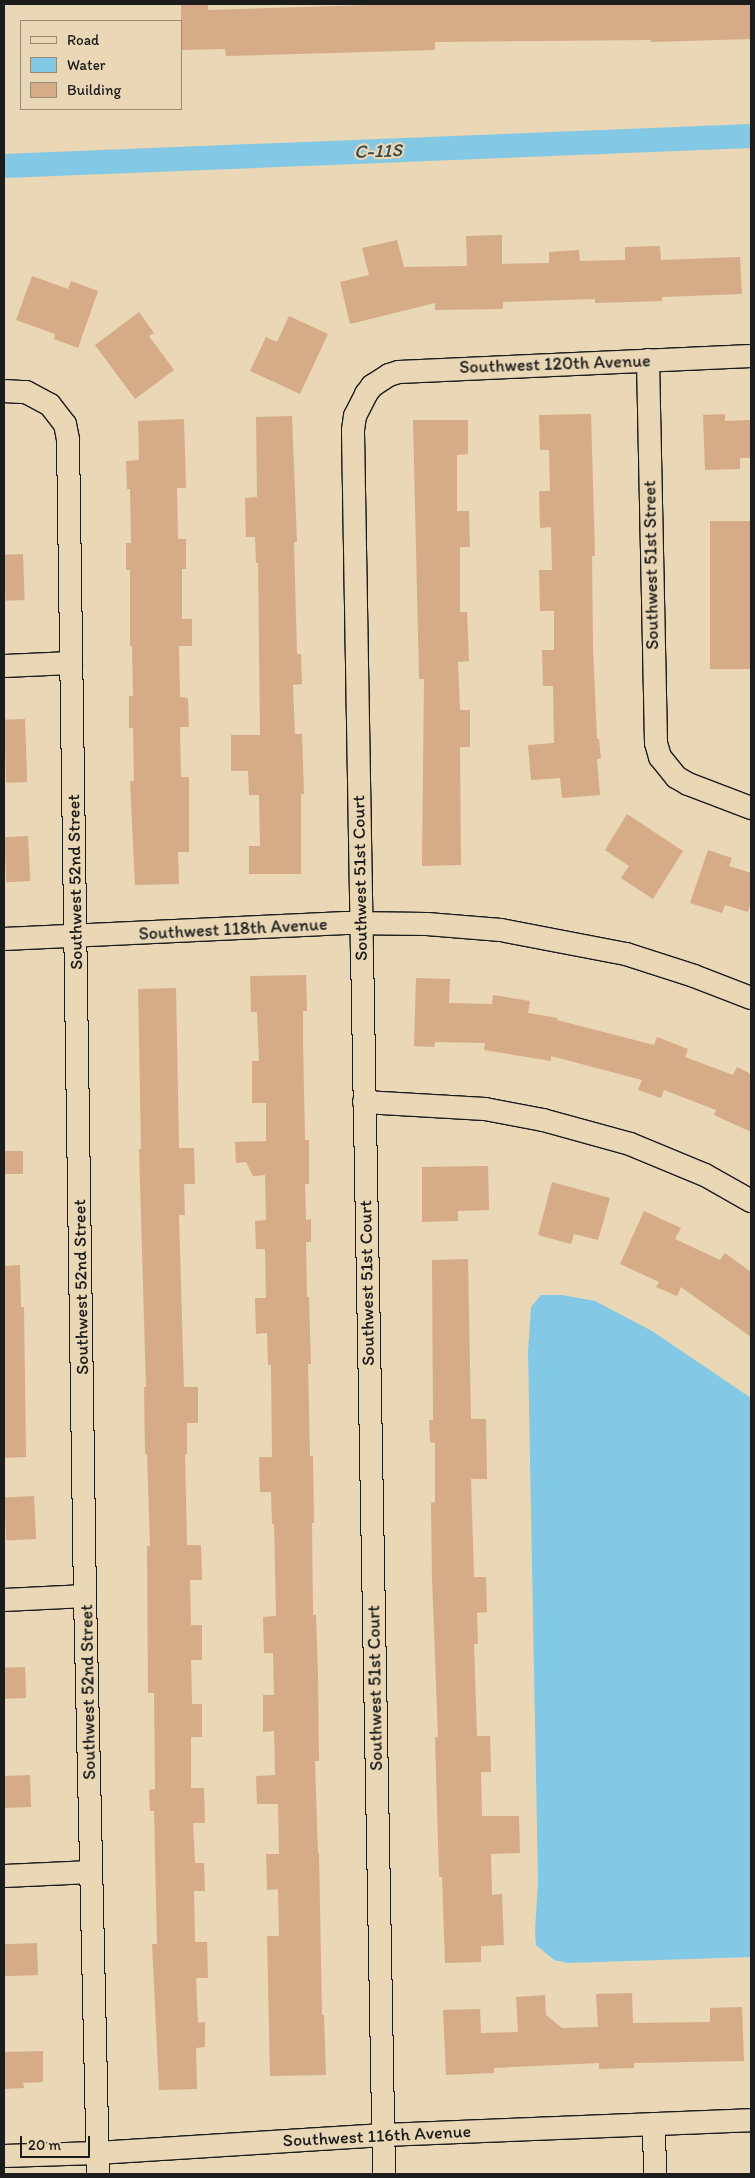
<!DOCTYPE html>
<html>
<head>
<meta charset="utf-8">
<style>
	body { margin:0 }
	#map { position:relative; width:755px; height:2178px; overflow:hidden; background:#e9d7b5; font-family:Itim,sans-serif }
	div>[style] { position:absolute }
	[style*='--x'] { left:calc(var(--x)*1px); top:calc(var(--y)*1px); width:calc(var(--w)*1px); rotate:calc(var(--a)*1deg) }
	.water>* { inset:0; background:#83c8e4 }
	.canal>* { height:24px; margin:-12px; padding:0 12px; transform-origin:12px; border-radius:12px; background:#83c8e4 }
	.building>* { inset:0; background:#d6ab87; transform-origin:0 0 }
	.roads { filter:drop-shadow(1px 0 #1c1c1c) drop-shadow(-1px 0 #1c1c1c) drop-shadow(0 1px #1c1c1c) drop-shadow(0 -1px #1c1c1c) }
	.minor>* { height:22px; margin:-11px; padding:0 11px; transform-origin:11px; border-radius:11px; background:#e9d7b5 }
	span { translate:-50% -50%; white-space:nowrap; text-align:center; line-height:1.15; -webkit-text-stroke:4.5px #e9d7b5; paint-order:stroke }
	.street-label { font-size:18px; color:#1c1c1c }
	.water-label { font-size:19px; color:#36474e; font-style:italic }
	.frame { position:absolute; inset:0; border:5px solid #1c1c1c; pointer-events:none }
	.legend { position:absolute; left:20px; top:20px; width:162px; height:90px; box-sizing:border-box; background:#e9d7b5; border:1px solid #978c78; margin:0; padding:6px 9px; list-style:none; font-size:15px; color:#1c1c1c }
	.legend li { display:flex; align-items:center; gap:10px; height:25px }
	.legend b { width:25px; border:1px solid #978c78 }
	.scale { position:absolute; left:20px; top:2136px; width:70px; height:22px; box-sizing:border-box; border:2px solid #1c1c1c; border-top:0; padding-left:6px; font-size:15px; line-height:18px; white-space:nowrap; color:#1c1c1c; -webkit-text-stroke:4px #e9d7b5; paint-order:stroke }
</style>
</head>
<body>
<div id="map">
	<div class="water">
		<i style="clip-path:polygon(541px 1295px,562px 1295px,595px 1301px,652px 1331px,751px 1398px,751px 1957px,568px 1963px,554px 1960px,536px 1945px,535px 1930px,538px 1882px,528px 1351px,531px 1307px)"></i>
	</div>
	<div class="canal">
		<i style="--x:4;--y:166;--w:748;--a:-2.3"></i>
	</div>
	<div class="building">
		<i style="clip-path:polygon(208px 4px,208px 10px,401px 4px,751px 4px,751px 39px,651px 42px,651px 40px,435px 42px,435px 50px,226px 56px,225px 49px,181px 50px,181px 5px)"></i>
		<i style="clip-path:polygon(502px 235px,502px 264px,549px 263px,549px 252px,579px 250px,580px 261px,625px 260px,625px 247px,660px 246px,661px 260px,740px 257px,742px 294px,662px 297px,662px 301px,595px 303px,595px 299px,503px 302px,503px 309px,435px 310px,435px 303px,350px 324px,340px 282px,369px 275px,362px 248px,397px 240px,404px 267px,467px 266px,466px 236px)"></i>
		<i style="clip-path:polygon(32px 276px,68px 289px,71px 281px,98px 291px,78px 348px,54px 339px,55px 334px,16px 320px)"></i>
		<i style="clip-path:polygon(139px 312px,154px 333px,149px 336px,174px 370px,135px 399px,95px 345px)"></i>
		<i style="clip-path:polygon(289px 316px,328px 334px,300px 394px,250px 371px,266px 337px,277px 342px)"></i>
		<i style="clip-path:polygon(591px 414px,595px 556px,592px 556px,593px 648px,597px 739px,599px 739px,601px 759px,597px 759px,600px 795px,562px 798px,560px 778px,531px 780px,528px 745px,554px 743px,553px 686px,543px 686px,542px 650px,554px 650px,554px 611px,540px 611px,539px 570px,552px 570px,551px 527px,540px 528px,539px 491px,550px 491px,549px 450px,540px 450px,539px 415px)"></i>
		<i style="clip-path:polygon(725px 414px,725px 421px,751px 420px,751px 458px,740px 458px,740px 469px,705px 470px,703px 415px)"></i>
		<i style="clip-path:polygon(292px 416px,297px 542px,294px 542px,297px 654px,301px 654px,302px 684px,293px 685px,295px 734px,302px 734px,304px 794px,301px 794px,301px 874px,249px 874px,249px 846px,260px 846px,259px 795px,249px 795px,248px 771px,231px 771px,231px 735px,260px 735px,258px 563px,256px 563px,255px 537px,246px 537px,245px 498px,257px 497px,256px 417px)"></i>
		<i style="clip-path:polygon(184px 419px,186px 488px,177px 488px,178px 539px,186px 539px,186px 569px,182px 569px,182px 619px,192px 619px,192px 646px,179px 646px,180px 697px,188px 698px,189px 727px,180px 727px,181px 777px,189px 777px,189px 852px,178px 852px,179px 884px,135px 885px,130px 781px,134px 781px,133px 728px,129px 728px,129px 696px,133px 696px,132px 646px,130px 646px,130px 570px,126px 570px,126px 543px,131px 543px,130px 489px,127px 489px,126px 461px,139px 460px,138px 421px)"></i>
		<i style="clip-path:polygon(413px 420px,468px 420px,468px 454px,457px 455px,457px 511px,469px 511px,470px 547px,460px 547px,460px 612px,467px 612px,469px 661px,458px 662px,460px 710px,470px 710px,470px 747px,460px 747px,461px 865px,422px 866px,424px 679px,419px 679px)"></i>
		<i style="left:751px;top:521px;width:148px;height:41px;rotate:90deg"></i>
		<i style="left:23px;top:554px;width:46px;height:19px;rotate:88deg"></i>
		<i style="left:25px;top:719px;width:63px;height:21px;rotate:88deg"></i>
		<i style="clip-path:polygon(627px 814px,683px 851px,653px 899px,621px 878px,629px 866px,605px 850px)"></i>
		<i style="left:28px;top:836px;width:45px;height:24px;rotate:87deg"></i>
		<i style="clip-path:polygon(708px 850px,732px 858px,729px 866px,751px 873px,751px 902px,748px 912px,725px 905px,722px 913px,690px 903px)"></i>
		<i style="clip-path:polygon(306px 975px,307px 1011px,303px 1011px,303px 1043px,305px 1140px,309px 1140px,309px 1184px,305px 1184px,306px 1220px,311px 1219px,311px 1242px,306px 1242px,307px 1297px,309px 1297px,311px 1364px,308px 1364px,310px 1456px,313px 1456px,314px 1523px,312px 1523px,313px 1615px,316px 1615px,318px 1674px,319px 1761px,315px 1761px,318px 1853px,319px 1853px,322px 2015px,324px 2015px,326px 2075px,270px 2076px,267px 1936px,279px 1936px,278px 1889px,267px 1890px,266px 1854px,279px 1854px,278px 1804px,257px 1804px,256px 1776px,275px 1775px,274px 1731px,263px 1732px,263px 1695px,274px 1695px,273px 1653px,264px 1653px,263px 1617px,276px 1616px,274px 1524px,272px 1524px,271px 1492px,260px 1492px,259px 1457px,272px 1457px,271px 1365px,268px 1365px,267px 1333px,256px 1334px,255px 1298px,266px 1298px,265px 1249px,256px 1249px,255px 1221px,266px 1220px,265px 1175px,253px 1176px,246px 1162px,236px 1163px,235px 1142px,266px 1141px,266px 1103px,252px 1103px,252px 1061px,259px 1061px,257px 1012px,251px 1012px,250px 976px)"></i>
		<i style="clip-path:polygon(416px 978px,450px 979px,449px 1003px,492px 1004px,493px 995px,530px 1001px,528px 1013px,558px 1018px,557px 1020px,654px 1045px,657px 1037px,688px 1049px,685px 1057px,733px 1075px,737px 1067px,751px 1074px,751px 1132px,714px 1115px,716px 1110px,664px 1090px,661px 1098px,638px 1090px,642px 1080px,551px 1056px,551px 1061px,484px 1050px,485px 1043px,435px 1042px,434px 1047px,414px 1046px)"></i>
		<i style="clip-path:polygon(176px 988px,179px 1148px,194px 1148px,195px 1184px,184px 1184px,185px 1215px,179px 1215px,184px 1387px,198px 1387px,198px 1423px,187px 1423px,187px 1454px,185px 1454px,187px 1545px,201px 1545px,202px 1580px,190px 1580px,191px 1625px,202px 1625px,202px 1660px,191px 1660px,192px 1704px,202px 1704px,202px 1737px,191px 1737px,191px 1788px,204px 1788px,205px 1823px,193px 1823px,195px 1863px,204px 1863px,205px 1891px,194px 1891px,195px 1942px,207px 1942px,208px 1978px,196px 1978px,198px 2023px,205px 2022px,205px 2047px,196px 2048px,197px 2089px,159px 2090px,152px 1944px,157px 1944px,154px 1811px,150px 1811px,149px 1790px,155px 1789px,154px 1693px,148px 1693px,147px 1546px,150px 1546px,147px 1454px,145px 1454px,144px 1387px,146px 1387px,139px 1149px,141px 1149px,138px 989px)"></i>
		<i style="left:4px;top:1151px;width:19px;height:23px"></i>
		<i style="clip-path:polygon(488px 1166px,489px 1210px,458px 1211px,458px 1221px,422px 1222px,422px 1167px)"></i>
		<i style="clip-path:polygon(552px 1182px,610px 1198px,598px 1240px,574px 1234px,571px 1244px,538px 1235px)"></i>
		<i style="clip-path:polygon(644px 1211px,681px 1228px,675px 1239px,720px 1260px,725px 1253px,751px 1272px,751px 1337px,681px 1287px,677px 1296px,656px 1287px,659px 1282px,620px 1264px)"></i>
		<i style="clip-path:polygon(468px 1259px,471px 1419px,486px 1419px,487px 1479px,471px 1479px,474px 1577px,486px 1577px,487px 1612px,477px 1613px,478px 1644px,474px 1644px,477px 1736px,490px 1736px,491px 1772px,481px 1772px,482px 1816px,519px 1816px,520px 1853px,491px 1854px,492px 1895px,502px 1894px,504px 1945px,481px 1946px,481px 1962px,445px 1963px,442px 1877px,439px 1877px,435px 1737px,438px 1737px,432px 1578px,431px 1503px,435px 1502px,435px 1443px,430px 1442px,429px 1420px,433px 1420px,432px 1260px)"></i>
		<i style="clip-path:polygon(20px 1265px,21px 1307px,24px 1307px,26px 1457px,4px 1458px,4px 1266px)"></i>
		<i style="left:34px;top:1496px;width:43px;height:30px;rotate:87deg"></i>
		<i style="left:25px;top:1667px;width:31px;height:21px;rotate:88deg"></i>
		<i style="left:30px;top:1775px;width:32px;height:26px;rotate:88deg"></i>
		<i style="left:37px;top:1943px;width:32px;height:33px;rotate:88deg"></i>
		<i style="clip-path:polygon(632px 1993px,633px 2023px,710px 2022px,710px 2008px,742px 2007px,744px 2061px,634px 2063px,634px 2068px,599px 2069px,599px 2063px,494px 2068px,494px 2073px,446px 2075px,443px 2010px,480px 2009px,481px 2033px,518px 2032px,516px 1997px,545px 1995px,546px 2015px,562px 2028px,598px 2027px,596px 1994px)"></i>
		<i style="clip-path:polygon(43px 2051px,43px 2082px,23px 2083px,24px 2088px,4px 2089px,4px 2052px)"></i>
	</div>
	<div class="roads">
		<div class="minor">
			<i style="--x:648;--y:360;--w:383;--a:88.8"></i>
			<i style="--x:656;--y:743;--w:15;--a:74"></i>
			<i style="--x:660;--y:757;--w:26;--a:51"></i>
			<i style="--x:676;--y:777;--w:14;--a:30"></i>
			<i style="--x:688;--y:784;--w:67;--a:20.9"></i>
			<i style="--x:4;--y:391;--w:22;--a:3"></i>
			<i style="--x:26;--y:392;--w:27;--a:28"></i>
			<i style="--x:50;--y:405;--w:24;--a:52"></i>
			<i style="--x:65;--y:424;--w:16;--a:79"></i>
			<i style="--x:68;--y:440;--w:1156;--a:89.16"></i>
			<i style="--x:85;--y:1596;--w:578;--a:88.71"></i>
			<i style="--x:4;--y:666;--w:67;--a:-2.6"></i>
			<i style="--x:4;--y:939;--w:342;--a:-2.7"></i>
			<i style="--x:346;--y:923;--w:81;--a:0.7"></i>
			<i style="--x:427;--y:924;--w:74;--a:4.6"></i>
			<i style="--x:501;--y:930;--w:127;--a:10.9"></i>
			<i style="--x:626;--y:954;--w:71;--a:17.9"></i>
			<i style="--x:694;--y:976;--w:61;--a:21.1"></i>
			<i style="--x:364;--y:1102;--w:121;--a:3.3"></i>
			<i style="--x:485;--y:1109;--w:59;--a:10.7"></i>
			<i style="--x:543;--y:1120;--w:90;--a:15.4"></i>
			<i style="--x:630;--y:1144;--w:81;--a:22.5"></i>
			<i style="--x:705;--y:1175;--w:53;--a:29.5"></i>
			<i style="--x:4;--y:1600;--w:81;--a:-2.8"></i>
			<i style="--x:4;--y:1876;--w:87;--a:-2.6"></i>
			<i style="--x:654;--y:2124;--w:50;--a:88.9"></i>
			<i style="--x:4;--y:2156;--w:93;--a:-1.8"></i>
			<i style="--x:97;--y:2153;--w:287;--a:-3.6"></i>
			<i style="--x:383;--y:2135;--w:368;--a:-2.3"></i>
			<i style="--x:384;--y:2174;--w:1221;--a:-91.03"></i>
			<i style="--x:362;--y:953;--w:523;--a:-90.99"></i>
			<i style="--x:353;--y:430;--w:14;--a:-82"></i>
			<i style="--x:355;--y:416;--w:25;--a:-63"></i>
			<i style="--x:366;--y:394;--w:10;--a:-53"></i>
			<i style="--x:372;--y:386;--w:20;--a:-33"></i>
			<i style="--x:389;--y:375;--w:10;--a:-17"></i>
			<i style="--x:399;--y:372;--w:352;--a:-2.6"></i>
		</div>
	</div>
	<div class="street-label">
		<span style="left:555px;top:364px;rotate:-2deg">Southwest 120th Avenue</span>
		<span style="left:651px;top:565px;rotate:-91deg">Southwest 51st Street</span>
		<span style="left:360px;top:878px;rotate:-91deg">Southwest 51st Court</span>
		<span style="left:75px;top:882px;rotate:-91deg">Southwest 52nd Street</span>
		<span style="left:233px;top:929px;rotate:-3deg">Southwest 118th Avenue</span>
		<span style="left:367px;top:1283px;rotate:-91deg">Southwest 51st Court</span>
		<span style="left:81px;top:1287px;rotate:-91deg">Southwest 52nd Street</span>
		<span style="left:375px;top:1688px;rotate:-91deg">Southwest 51st Court</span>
		<span style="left:88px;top:1692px;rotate:-91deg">Southwest 52nd Street</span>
		<span style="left:377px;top:2136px;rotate:-3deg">Southwest 116th Avenue</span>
	</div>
	<div class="water-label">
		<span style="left:378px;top:151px;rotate:-2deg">C-11S</span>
	</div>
	<div class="frame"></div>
	<ul class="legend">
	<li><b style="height:6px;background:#e9d7b5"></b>Road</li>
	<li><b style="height:14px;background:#83c8e4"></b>Water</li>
	<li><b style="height:14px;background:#d6ab87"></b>Building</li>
	</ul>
	<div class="scale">20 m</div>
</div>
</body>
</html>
